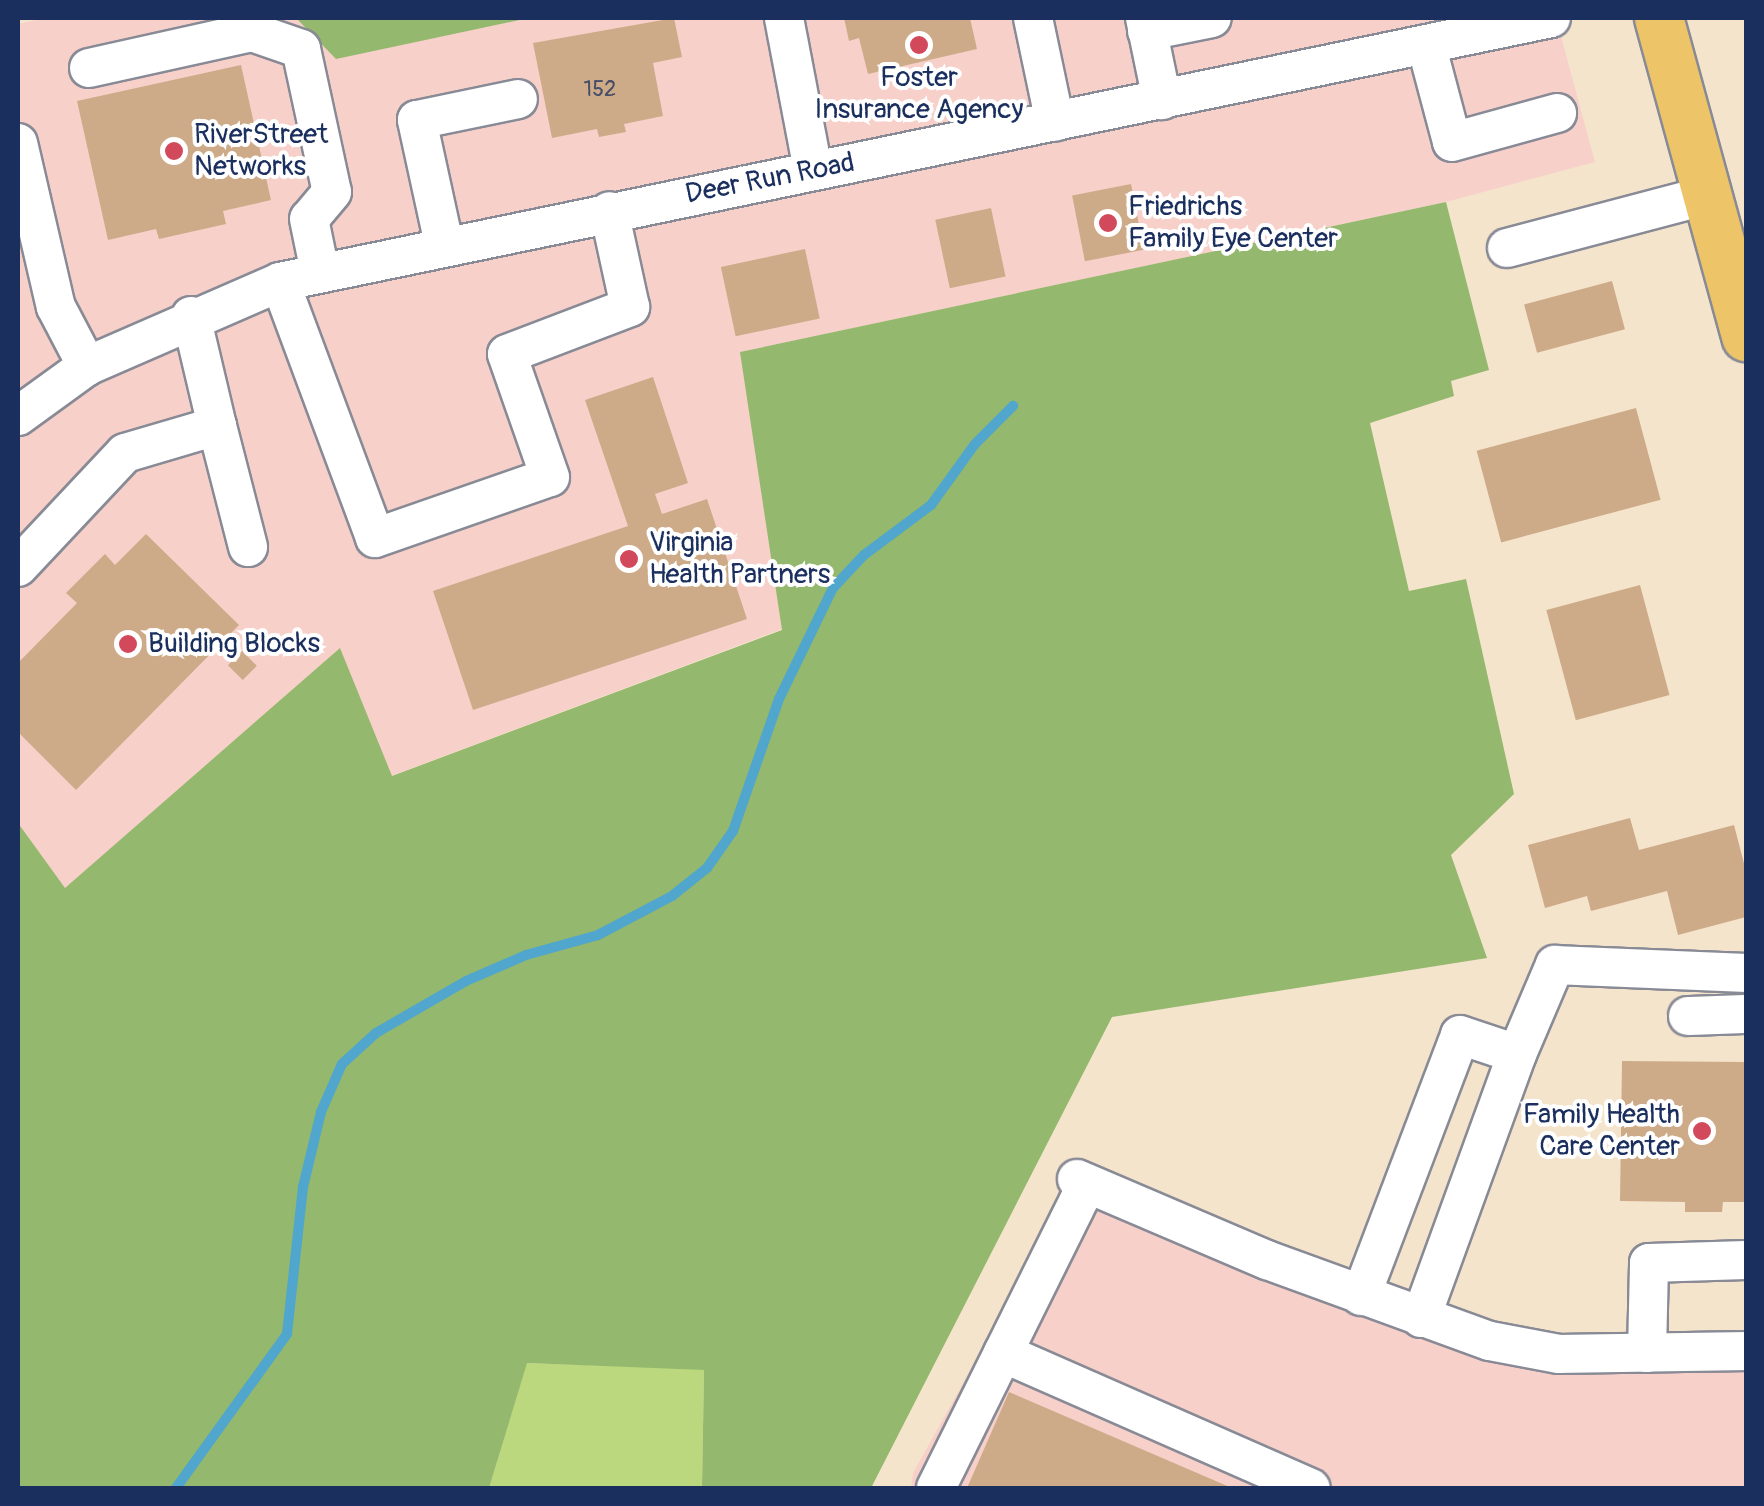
<!DOCTYPE html>
<html>
<head>
<meta charset="utf-8">
<style>
	body { margin:0 }
	#map { position:relative; width:1764px; height:1506px; overflow:hidden; background:#f5e4cc; font-family:Pangolin,sans-serif }
	div>[style] { position:absolute }
	[style*='--x'] { left:calc(var(--x)*1px); top:calc(var(--y)*1px); width:calc(var(--w)*1px); rotate:calc(var(--a)*1deg) }
	.built>* { inset:0; background:#f7d0ca }
	.green>* { inset:0; background:#bbd87e }
	.forest>* { inset:0; background:#94b86d }
	.stream>* { height:10px; margin:-5px; padding:0 5px; transform-origin:5px; border-radius:5px; background:#50a6cc }
	.building>* { inset:0; background:#ceab88; transform-origin:0 0 }
	.roads { filter:drop-shadow(2px 0 #888a95) drop-shadow(-2px 0 #888a95) drop-shadow(0 2px #888a95) drop-shadow(0 -2px #888a95) }
	.minor>* { height:38px; margin:-19px; padding:0 19px; transform-origin:19px; border-radius:19px; background:#fff }
	.major>* { height:48px; margin:-24px; padding:0 24px; transform-origin:24px; border-radius:24px; background:#eec469 }
	.dots>* { width:28px; height:28px; translate:-50% -50%; box-sizing:border-box; border:5px solid #fff; border-radius:50% }
	span { translate:-50% -50%; white-space:nowrap; text-align:center; line-height:1.15; -webkit-text-stroke:8px #fff; paint-order:stroke }
	.number-label { font-size:22px; color:#484e68 }
	.number-label span { -webkit-text-stroke-width:0 }
	.poi-label { font-size:28px; color:#1b2f5e }
	.left { translate:0 -50%; text-align:left }
	.right { translate:-100% -50%; text-align:right }
	.street-label { font-size:28px; color:#1b2f5e }
	.frame { position:absolute; inset:0; border:20px solid #1b2f5e; pointer-events:none }
</style>
</head>
<body>
<div id="map">
	<div class="built">
		<i style="clip-path:polygon(45px 18px,296px 18px,336px 58px,529px 18px,1556px 18px,1595px 162px,1446px 202px,741px 352px,782px 629px,391px 776px,339px 649px,65px 889px,18px 823px,18px 24px)"></i>
		<i style="clip-path:polygon(1077px 1179px,1456px 1331px,1746px 1351px,1746px 1488px,911px 1488px,913px 1473px)"></i>
	</div>
	<div class="green">
		<i style="clip-path:polygon(526px 1363px,704px 1369px,702px 1488px,489px 1488px)"></i>
	</div>
	<div class="forest">
		<i style="clip-path:polygon(296px 18px,529px 18px,336px 59px)"></i>
		<i style="clip-path:polygon(1446px 202px,1489px 370px,1451px 381px,1454px 396px,1370px 423px,1409px 591px,1466px 579px,1514px 794px,1451px 855px,1487px 958px,1112px 1017px,871px 1488px,702px 1488px,704px 1370px,527px 1363px,489px 1488px,18px 1488px,18px 823px,65px 888px,340px 648px,392px 776px,782px 630px,740px 352px)"></i>
	</div>
	<div class="stream">
		<i style="--x:176;--y:1488;--w:190;--a:-54.2"></i>
		<i style="--x:287;--y:1334;--w:148;--a:-83.8"></i>
		<i style="--x:303;--y:1187;--w:77;--a:-76.5"></i>
		<i style="--x:321;--y:1112;--w:52;--a:-66.4"></i>
		<i style="--x:342;--y:1064;--w:46;--a:-42.4"></i>
		<i style="--x:376;--y:1033;--w:104;--a:-30"></i>
		<i style="--x:466;--y:981;--w:65;--a:-23.4"></i>
		<i style="--x:526;--y:955;--w:75;--a:-15.5"></i>
		<i style="--x:598;--y:935;--w:84;--a:-27.8"></i>
		<i style="--x:672;--y:896;--w:45;--a:-38.7"></i>
		<i style="--x:707;--y:868;--w:45;--a:-54.9"></i>
		<i style="--x:733;--y:831;--w:140;--a:-70.8"></i>
		<i style="--x:779;--y:699;--w:123;--a:-64.1"></i>
		<i style="--x:833;--y:588;--w:45;--a:-46.8"></i>
		<i style="--x:864;--y:555;--w:84;--a:-36.7"></i>
		<i style="--x:931;--y:505;--w:75;--a:-54.2"></i>
		<i style="--x:975;--y:444;--w:54;--a:-45"></i>
	</div>
	<div class="building">
		<i style="clip-path:polygon(674px 18px,682px 57px,653px 63px,663px 116px,624px 124px,626px 132px,599px 137px,597px 129px,552px 138px,533px 43px)"></i>
		<i style="clip-path:polygon(844px 18px,970px 18px,977px 49px,868px 74px,859px 38px,849px 41px)"></i>
		<i style="clip-path:polygon(241px 65px,271px 200px,223px 211px,226px 224px,159px 239px,156px 229px,108px 240px,77px 101px)"></i>
		<i style="left:1131px;top:184px;width:67px;height:60px;rotate:79deg"></i>
		<i style="left:991px;top:208px;width:70px;height:57px;rotate:78deg"></i>
		<i style="left:805px;top:249px;width:71px;height:86px;rotate:78deg"></i>
		<i style="left:1612px;top:281px;width:50px;height:91px;rotate:75deg"></i>
		<i style="clip-path:polygon(653px 377px,688px 483px,655px 494px,662px 514px,707px 499px,747px 619px,473px 710px,433px 591px,628px 526px,585px 400px)"></i>
		<i style="left:1636px;top:408px;width:95px;height:165px;rotate:75deg"></i>
		<i style="clip-path:polygon(146px 534px,239px 625px,76px 790px,18px 732px,18px 663px,77px 603px,66px 593px,105px 554px,115px 565px)"></i>
		<i style="left:1640px;top:585px;width:114px;height:97px;rotate:75deg"></i>
		<i style="left:242px;top:651px;width:21px;height:20px;rotate:45deg"></i>
		<i style="clip-path:polygon(1630px 818px,1639px 850px,1734px 825px,1746px 871px,1746px 917px,1678px 935px,1667px 891px,1591px 911px,1587px 896px,1545px 908px,1528px 845px)"></i>
		<i style="clip-path:polygon(1622px 1061px,1746px 1062px,1746px 1202px,1723px 1202px,1722px 1212px,1685px 1212px,1685px 1202px,1620px 1201px)"></i>
		<i style="clip-path:polygon(1009px 1392px,1232px 1488px,967px 1488px)"></i>
	</div>
	<div class="roads">
		<div class="minor">
			<i style="--x:784;--y:18;--w:155;--a:79.2"></i>
			<i style="--x:1033;--y:18;--w:106;--a:78.1"></i>
			<i style="--x:1145;--y:18;--w:84;--a:78.3"></i>
			<i style="--x:1147;--y:31;--w:66;--a:-11.3"></i>
			<i style="--x:1426;--y:44;--w:101;--a:75.1"></i>
			<i style="--x:1452;--y:142;--w:109;--a:-15.4"></i>
			<i style="--x:89;--y:68;--w:167;--a:-12.5"></i>
			<i style="--x:252;--y:32;--w:52;--a:19.1"></i>
			<i style="--x:301;--y:49;--w:146;--a:77.8"></i>
			<i style="--x:332;--y:192;--w:35;--a:130"></i>
			<i style="--x:309;--y:219;--w:54;--a:78.3"></i>
			<i style="--x:18;--y:143;--w:168;--a:77"></i>
			<i style="--x:56;--y:307;--w:67;--a:62.3"></i>
			<i style="--x:444;--y:244;--w:127;--a:-102.3"></i>
			<i style="--x:417;--y:120;--w:103;--a:-11.7"></i>
			<i style="--x:1507;--y:248;--w:207;--a:-14.8"></i>
			<i style="--x:280;--y:282;--w:273;--a:69.6"></i>
			<i style="--x:375;--y:538;--w:185;--a:-19.2"></i>
			<i style="--x:550;--y:477;--w:130;--a:-109.3"></i>
			<i style="--x:507;--y:354;--w:132;--a:-20.9"></i>
			<i style="--x:630;--y:307;--w:98;--a:-102.3"></i>
			<i style="--x:18;--y:416;--w:85;--a:-35.9"></i>
			<i style="--x:87;--y:366;--w:210;--a:-23.5"></i>
			<i style="--x:280;--y:282;--w:1298;--a:-11.73"></i>
			<i style="--x:217;--y:426;--w:125;--a:75.6"></i>
			<i style="--x:18;--y:567;--w:156;--a:-46.8"></i>
			<i style="--x:125;--y:453;--w:96;--a:-16.4"></i>
			<i style="--x:217;--y:426;--w:113;--a:-103.3"></i>
			<i style="--x:1688;--y:1016;--w:58;--a:-2"></i>
			<i style="--x:1517;--y:1054;--w:97;--a:-66.9"></i>
			<i style="--x:1555;--y:965;--w:191;--a:2.4"></i>
			<i style="--x:1077;--y:1179;--w:207;--a:23.1"></i>
			<i style="--x:1267;--y:1260;--w:237;--a:20"></i>
			<i style="--x:1490;--y:1341;--w:70;--a:10.7"></i>
			<i style="--x:1559;--y:1354;--w:187;--a:-0.9"></i>
			<i style="--x:1361;--y:1296;--w:279;--a:-69.2"></i>
			<i style="--x:1460;--y:1035;--w:60;--a:18.4"></i>
			<i style="--x:1517;--y:1054;--w:281;--a:110"></i>
			<i style="--x:1003;--y:1353;--w:336;--a:23.7"></i>
			<i style="--x:1647;--y:1353;--w:90;--a:-88.7"></i>
			<i style="--x:1649;--y:1263;--w:97;--a:-1.8"></i>
			<i style="--x:936;--y:1488;--w:339;--a:-63.6"></i>
		</div>
		<div class="major">
			<i style="--x:1659;--y:18;--w:331;--a:74.7"></i>
		</div>
	</div>
	<div class="dots">
		<i style="left:919px;top:45px;background:#d1495b"></i>
		<i style="left:174px;top:151px;background:#d1495b"></i>
		<i style="left:1108px;top:223px;background:#d1495b"></i>
		<i style="left:629px;top:559px;background:#d1495b"></i>
		<i style="left:128px;top:644px;background:#d1495b"></i>
		<i style="left:1702px;top:1131px;background:#d1495b"></i>
	</div>
	<div class="number-label">
		<span style="left:600px;top:90px">152</span>
	</div>
	<div class="poi-label">
		<span style="left:919px;top:94px">Foster<br>Insurance Agency</span>
		<span class="left" style="left:194px;top:151px">RiverStreet<br>Networks</span>
		<span class="left" style="left:1128px;top:223px">Friedrichs<br>Family Eye Center</span>
		<span class="left" style="left:649px;top:559px">Virginia<br>Health Partners</span>
		<span class="left" style="left:148px;top:644px">Building Blocks</span>
		<span class="right" style="left:1680px;top:1131px">Family Health<br>Care Center</span>
	</div>
	<div class="street-label">
		<span style="left:770px;top:179px;rotate:-11deg">Deer Run Road</span>
	</div>
	<div class="frame"></div>
</div>
</body>
</html>
